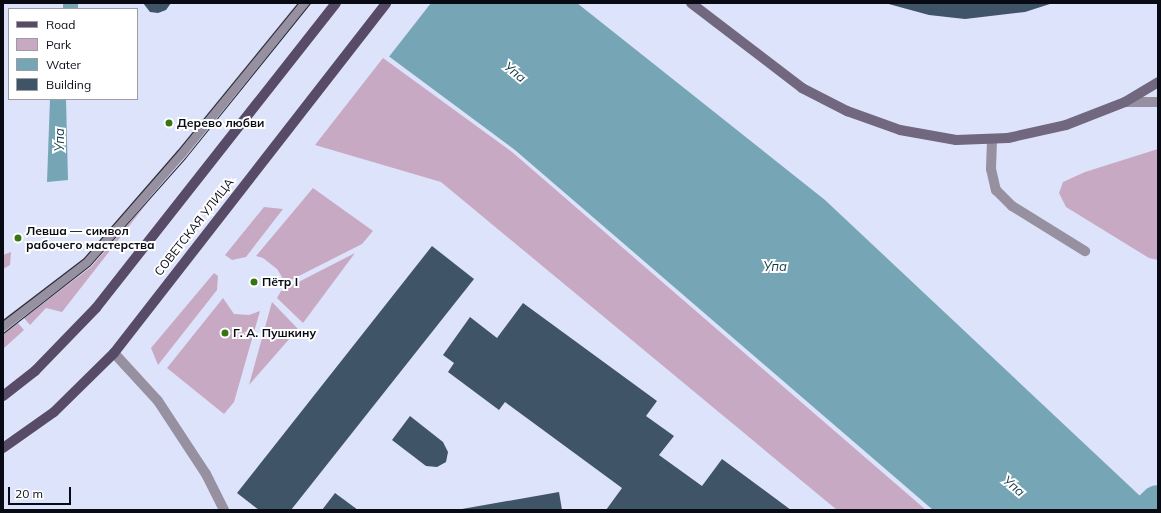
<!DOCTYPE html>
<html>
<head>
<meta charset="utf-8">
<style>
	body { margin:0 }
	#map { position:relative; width:1161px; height:513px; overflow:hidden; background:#dde3fa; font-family:Mulish,sans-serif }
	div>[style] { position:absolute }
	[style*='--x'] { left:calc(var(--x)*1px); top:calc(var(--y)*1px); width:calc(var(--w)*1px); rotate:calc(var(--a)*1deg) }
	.green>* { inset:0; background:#c7a9c3 }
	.water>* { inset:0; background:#76a6b6; transform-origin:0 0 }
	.pier>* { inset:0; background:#dde3fa }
	.river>* { height:38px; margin:-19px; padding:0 19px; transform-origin:19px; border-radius:19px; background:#76a6b6 }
	.building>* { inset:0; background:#405467 }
	.service>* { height:10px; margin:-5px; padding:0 5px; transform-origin:5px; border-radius:5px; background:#9690a0 }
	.minor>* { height:10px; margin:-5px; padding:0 5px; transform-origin:5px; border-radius:5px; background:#9690a0 }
	.secondary>* { height:10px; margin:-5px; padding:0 5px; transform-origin:5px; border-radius:5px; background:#71677f }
	.primary>* { height:10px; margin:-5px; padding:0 5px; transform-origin:5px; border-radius:5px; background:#574b67 }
	.tram>* { height:1px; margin:-0.5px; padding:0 0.5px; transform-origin:0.5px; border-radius:0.5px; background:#252832 }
	.dots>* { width:11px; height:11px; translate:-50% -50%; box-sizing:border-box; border:2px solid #fff; border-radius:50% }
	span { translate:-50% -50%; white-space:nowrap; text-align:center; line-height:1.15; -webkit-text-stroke:4px #fff; paint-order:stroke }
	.poi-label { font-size:12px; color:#090b14; font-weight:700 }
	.left { translate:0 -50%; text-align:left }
	.street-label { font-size:12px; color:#090b14 }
	.water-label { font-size:13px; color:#0e3b47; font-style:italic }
	.frame { position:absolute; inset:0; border:4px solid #090b14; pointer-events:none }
	.legend { position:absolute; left:8px; top:8px; width:130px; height:92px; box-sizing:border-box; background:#fff; border:1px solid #9d9da1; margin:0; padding:5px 7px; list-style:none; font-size:12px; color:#090b14 }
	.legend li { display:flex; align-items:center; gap:8px; height:20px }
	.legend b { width:20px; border:1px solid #9d9da1 }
	.scale { position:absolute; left:8px; top:487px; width:63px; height:18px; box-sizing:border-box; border:2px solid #090b14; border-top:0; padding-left:5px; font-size:12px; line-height:14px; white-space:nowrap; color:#090b14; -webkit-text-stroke:3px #fff; paint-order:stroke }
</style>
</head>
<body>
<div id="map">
	<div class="green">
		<i style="clip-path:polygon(383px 58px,512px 152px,926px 510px,837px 510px,441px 182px,315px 145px)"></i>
		<i style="clip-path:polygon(1158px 149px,1158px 260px,1149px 258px,1066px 207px,1059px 193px,1063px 182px,1085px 172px)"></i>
		<i style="clip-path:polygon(313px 188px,373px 231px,362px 244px,281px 285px,282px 277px,277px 269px,263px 258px,256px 256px)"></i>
		<i style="clip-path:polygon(151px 198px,62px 312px,46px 308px,30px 325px,24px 318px,91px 267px)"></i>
		<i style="clip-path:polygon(264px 207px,283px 209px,246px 257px,232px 260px,225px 255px)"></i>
		<i style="clip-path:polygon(11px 252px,10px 265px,3px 269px,3px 255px)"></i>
		<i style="clip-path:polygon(355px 253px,303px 323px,277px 298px,281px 291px)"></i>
		<i style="clip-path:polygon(214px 273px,218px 276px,217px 290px,158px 365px,151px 348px)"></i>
		<i style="clip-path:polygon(223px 298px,234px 314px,249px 315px,260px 311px,234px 402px,224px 414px,167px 368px)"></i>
		<i style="clip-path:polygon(272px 302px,298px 329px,249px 385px)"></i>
		<i style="clip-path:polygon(18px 323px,24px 330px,3px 349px,3px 334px)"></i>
	</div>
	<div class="water">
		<i style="left:63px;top:3px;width:15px;height:6px"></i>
		<i style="clip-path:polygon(317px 3px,577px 3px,825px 200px,1155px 510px,933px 510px,515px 150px)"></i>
		<i style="clip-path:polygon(50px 99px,66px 99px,68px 180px,47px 182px)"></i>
	</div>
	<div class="pier">
		<i style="clip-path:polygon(315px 3px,431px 3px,388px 58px)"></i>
	</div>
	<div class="river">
		<i style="--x:1152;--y:510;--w:8;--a:-45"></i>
	</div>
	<div class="building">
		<i style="clip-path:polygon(143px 3px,171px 3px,166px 10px,158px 13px,150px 12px)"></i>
		<i style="clip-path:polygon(885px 3px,1053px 3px,1025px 12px,965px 19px,929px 15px)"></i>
		<i style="clip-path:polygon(432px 246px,474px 279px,291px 510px,259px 510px,237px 493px)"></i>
		<i style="clip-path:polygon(523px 303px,657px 401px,646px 416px,674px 436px,659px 455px,702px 486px,722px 459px,791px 510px,606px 510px,622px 488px,505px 402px,499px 410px,448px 372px,454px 363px,443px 355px,470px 317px,497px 338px)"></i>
		<i style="clip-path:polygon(410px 416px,443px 442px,448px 452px,446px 462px,437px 467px,426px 466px,392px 440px)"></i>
		<i style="clip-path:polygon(559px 492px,562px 510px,462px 510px,462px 509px)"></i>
		<i style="clip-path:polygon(335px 493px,358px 510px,322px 510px)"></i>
	</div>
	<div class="service">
		<i style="--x:1125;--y:102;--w:33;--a:0"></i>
		<i style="--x:992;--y:140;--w:29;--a:92"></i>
		<i style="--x:991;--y:169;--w:22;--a:77"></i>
		<i style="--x:996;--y:190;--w:23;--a:45"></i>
		<i style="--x:1012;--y:206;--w:86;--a:31.7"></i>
		<i style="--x:114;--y:353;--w:65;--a:47.5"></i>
		<i style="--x:158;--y:401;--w:87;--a:56.7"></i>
		<i style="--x:206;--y:474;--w:40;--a:63.4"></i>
	</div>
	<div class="minor">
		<i style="--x:3;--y:326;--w:106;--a:-37.3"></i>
		<i style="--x:87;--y:262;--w:143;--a:-49"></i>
		<i style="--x:181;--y:154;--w:195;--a:-50.8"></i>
	</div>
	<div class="secondary">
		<i style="--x:691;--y:3;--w:140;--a:37.4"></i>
		<i style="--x:802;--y:88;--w:51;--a:27.1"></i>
		<i style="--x:847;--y:111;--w:56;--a:19.7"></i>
		<i style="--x:900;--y:130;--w:57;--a:10.1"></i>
		<i style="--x:956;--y:140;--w:52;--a:-2.2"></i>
		<i style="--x:1008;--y:138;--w:59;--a:-12.6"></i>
		<i style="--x:1066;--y:125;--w:63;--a:-21.3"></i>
		<i style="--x:1125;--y:102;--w:39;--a:-31"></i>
	</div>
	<div class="primary">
		<i style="--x:3;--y:396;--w:41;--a:-38"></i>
		<i style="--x:35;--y:371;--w:88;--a:-45.9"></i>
		<i style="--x:96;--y:308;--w:388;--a:-51.8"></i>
		<i style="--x:3;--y:448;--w:62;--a:-35.2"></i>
		<i style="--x:54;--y:412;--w:84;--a:-44.5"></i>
		<i style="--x:114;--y:353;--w:443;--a:-52.1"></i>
	</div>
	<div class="tram">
		<i style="--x:3;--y:320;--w:102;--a:-37.4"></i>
		<i style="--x:84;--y:258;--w:143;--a:-49"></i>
		<i style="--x:178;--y:150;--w:190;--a:-50.8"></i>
		<i style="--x:3;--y:333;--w:110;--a:-38"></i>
		<i style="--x:90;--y:265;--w:143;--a:-48.4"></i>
		<i style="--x:185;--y:158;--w:199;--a:-51.1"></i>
	</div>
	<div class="dots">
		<i style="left:169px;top:123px;background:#367510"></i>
		<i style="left:18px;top:238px;background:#367510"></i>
		<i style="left:254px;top:282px;background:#367510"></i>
		<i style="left:225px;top:333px;background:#367510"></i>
	</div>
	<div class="poi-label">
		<span class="left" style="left:177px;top:123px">Дерево любви</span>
		<span class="left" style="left:26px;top:238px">Левша — символ<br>рабочего мастерства</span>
		<span class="left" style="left:262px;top:282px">Пётр I</span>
		<span class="left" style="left:233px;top:333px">Г. А. Пушкину</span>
	</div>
	<div class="street-label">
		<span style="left:194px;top:227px;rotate:-52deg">СОВЕТСКАЯ УЛИЦА</span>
	</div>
	<div class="water-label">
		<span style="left:515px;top:72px;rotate:39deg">Упа</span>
		<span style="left:59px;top:140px;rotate:-90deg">Упа</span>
		<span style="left:775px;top:266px">Упа</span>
		<span style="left:1014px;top:486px;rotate:40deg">Упа</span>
	</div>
	<div class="frame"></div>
	<ul class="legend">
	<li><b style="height:5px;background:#574b67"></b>Road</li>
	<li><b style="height:11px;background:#c7a9c3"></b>Park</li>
	<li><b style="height:11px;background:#76a6b6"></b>Water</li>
	<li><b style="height:11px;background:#405467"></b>Building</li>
	</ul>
	<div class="scale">20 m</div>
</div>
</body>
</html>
